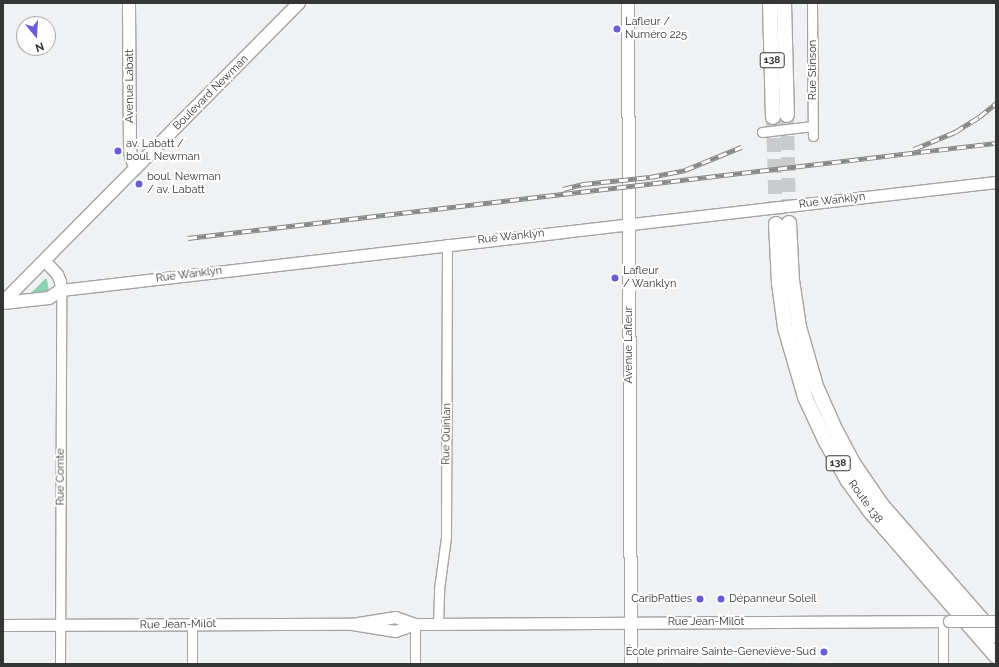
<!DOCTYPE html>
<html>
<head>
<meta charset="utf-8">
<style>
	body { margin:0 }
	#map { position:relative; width:999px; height:667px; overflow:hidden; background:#f0f1f2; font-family:Raleway,sans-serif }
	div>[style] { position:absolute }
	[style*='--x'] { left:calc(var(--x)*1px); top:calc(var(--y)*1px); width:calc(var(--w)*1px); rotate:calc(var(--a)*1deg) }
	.green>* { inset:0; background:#90d0b2 }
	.trunk-tunnel>* { height:14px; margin-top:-7px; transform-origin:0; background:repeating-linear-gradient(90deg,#cacbcc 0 14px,transparent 0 21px) }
	.roads { filter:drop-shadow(1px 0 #a4a4a6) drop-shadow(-1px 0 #a4a4a6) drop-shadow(0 1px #a4a4a6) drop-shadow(0 -1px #a4a4a6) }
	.minor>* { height:9px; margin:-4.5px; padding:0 4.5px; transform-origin:4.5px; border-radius:4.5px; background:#fff }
	.tertiary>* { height:11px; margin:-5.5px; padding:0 5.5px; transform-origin:5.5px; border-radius:5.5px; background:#fff }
	.secondary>* { height:12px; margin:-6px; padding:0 6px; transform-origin:6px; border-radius:6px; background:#fff }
	.trunk>* { height:14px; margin:-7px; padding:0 7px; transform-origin:7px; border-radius:7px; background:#fff }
	.rail>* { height:4.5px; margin-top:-2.25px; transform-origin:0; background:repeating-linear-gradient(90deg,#fefeff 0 9px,#868787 0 18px); box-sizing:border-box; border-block:1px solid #868787 }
	.bridges { filter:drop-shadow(1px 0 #a4a4a6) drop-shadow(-1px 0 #a4a4a6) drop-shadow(0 1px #a4a4a6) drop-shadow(0 -1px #a4a4a6) }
	.tertiary-bridge>* { height:11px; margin:-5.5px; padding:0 5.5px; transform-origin:5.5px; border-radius:5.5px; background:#fff }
	.dots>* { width:11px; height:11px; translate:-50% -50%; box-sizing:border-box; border:2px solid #fefeff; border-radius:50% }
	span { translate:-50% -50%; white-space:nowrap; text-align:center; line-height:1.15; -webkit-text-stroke:4px #fefeff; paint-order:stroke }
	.shield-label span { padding:1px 3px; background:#fefeff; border:1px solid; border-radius:3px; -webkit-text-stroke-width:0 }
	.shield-label { font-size:10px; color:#343535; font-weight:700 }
	.poi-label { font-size:11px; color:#343535 }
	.left { translate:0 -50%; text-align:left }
	.right { translate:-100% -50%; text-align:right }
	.street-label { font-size:11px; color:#343535 }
	.frame { position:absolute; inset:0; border:4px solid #343535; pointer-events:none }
	.north { position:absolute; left:16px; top:16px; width:40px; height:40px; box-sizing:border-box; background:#fefeff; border:1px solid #adaeae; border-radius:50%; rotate:162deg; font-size:11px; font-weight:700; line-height:16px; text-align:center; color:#343535 }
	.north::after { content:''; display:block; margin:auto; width:14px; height:18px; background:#695dd7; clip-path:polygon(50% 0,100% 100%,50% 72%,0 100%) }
</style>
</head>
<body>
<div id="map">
	<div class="green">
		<i style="clip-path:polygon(45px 279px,47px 279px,49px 291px,47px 294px,31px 296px,30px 294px)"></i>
	</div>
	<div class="trunk-tunnel">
		<i style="--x:787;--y:115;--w:108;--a:88.9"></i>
		<i style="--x:773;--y:117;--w:107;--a:88.4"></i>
	</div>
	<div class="roads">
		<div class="minor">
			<i style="--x:812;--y:3;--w:133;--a:89.6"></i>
			<i style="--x:762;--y:132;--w:51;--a:-6.7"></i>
			<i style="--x:943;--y:621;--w:43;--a:90"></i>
			<i style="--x:415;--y:624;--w:40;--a:90"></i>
			<i style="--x:438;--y:624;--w:35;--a:-88"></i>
			<i style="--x:439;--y:589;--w:52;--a:-82.3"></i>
			<i style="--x:446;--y:537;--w:293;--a:-89.8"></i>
			<i style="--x:60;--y:664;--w:374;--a:-89.8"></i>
			<i style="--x:192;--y:664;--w:39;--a:-90"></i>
		</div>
		<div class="tertiary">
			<i style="--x:44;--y:260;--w:19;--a:47"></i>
			<i style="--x:57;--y:274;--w:8;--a:67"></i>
			<i style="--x:60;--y:281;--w:9;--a:84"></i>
			<i style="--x:61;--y:290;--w:941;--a:-6.59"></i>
			<i style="--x:352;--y:624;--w:44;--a:9.2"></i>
			<i style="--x:395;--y:631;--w:21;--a:-19"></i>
			<i style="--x:415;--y:624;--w:11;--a:0"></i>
			<i style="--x:426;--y:624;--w:523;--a:-0.33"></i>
			<i style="--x:3;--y:625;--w:349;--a:-0.2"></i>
			<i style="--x:352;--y:624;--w:44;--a:-9.2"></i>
			<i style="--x:395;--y:617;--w:21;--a:19"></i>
		</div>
		<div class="secondary">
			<i style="--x:129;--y:3;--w:143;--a:89.6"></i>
			<i style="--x:130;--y:146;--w:11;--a:85"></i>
			<i style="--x:131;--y:157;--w:12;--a:66"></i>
			<i style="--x:628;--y:3;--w:661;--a:89.74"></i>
			<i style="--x:3;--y:302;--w:421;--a:-45.3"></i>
			<i style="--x:3;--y:303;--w:46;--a:-6.2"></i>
			<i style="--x:49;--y:298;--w:14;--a:-34"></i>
		</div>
		<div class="trunk">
			<i style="--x:770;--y:3;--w:114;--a:88.5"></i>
			<i style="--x:784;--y:3;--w:112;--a:88.5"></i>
			<i style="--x:789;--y:223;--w:57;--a:87"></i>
			<i style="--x:792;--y:280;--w:48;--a:81.5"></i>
			<i style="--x:799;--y:327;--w:61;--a:73.9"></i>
			<i style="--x:816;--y:386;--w:47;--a:66.2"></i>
			<i style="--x:835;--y:429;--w:38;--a:62"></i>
			<i style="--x:853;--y:463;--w:50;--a:55.7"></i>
			<i style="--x:881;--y:504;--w:175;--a:48.9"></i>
			<i style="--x:776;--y:224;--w:59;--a:87.1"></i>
			<i style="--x:779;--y:283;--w:45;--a:82.4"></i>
			<i style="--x:785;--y:328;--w:72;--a:73.8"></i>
			<i style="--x:805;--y:397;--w:47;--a:65.1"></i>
			<i style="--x:825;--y:440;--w:47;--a:60.7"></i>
			<i style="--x:848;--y:481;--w:34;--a:54"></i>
			<i style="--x:868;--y:509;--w:195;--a:49"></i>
		</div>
	</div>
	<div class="rail">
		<i style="--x:914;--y:149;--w:44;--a:-22.5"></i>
		<i style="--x:955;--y:132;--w:28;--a:-32"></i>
		<i style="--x:979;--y:117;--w:22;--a:-39"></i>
		<i style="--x:563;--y:189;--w:21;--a:-14"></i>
		<i style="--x:583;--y:184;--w:67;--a:-6"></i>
		<i style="--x:650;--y:177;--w:36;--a:-11"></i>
		<i style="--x:685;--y:170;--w:61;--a:-22.3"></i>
		<i style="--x:188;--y:238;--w:814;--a:-6.71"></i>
	</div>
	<div class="bridges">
		<div class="tertiary-bridge">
			<i style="--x:949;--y:621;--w:47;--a:0"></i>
		</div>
	</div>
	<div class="dots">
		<i style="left:617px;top:29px;background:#695dd7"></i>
		<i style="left:118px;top:151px;background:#695dd7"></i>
		<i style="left:139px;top:184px;background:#695dd7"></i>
		<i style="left:615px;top:278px;background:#695dd7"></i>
		<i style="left:700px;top:599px;background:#695dd7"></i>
		<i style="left:721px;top:599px;background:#695dd7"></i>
		<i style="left:824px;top:652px;background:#695dd7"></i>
	</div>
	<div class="shield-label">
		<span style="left:772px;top:60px">138</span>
		<span style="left:838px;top:463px">138</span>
	</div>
	<div class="poi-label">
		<span class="left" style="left:625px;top:29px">Lafleur /<br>Numéro 225</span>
		<span class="left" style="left:126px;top:151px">av. Labatt /<br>boul. Newman</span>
		<span class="left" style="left:147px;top:184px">boul. Newman<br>/ av. Labatt</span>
		<span class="left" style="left:623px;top:278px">Lafleur<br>/ Wanklyn</span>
		<span class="right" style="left:692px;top:599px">CaribPatties</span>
		<span class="left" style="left:729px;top:599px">Dépanneur Soleil</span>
		<span class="right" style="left:816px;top:652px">École primaire Sainte-Geneviève-Sud</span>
	</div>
	<div class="street-label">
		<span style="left:813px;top:70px;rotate:-90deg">Rue Stinson</span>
		<span style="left:130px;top:86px;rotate:-90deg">Avenue Labatt</span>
		<span style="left:211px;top:93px;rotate:-45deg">Boulevard Newman</span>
		<span style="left:832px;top:201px;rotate:-7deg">Rue Wanklyn</span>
		<span style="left:511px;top:237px;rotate:-6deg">Rue Wanklyn</span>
		<span style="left:189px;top:275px;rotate:-7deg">Rue Wanklyn</span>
		<span style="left:629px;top:345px;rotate:-90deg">Avenue Lafleur</span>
		<span style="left:447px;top:434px;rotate:-89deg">Rue Quinlan</span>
		<span style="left:61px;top:477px;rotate:-90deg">Rue Comte</span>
		<span style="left:865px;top:502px;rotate:54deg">Route 138</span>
		<span style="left:706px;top:622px">Rue Jean-Milot</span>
		<span style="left:178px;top:625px;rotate:-1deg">Rue Jean-Milot</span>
	</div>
	<div class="frame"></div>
	<div class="north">N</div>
</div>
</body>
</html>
